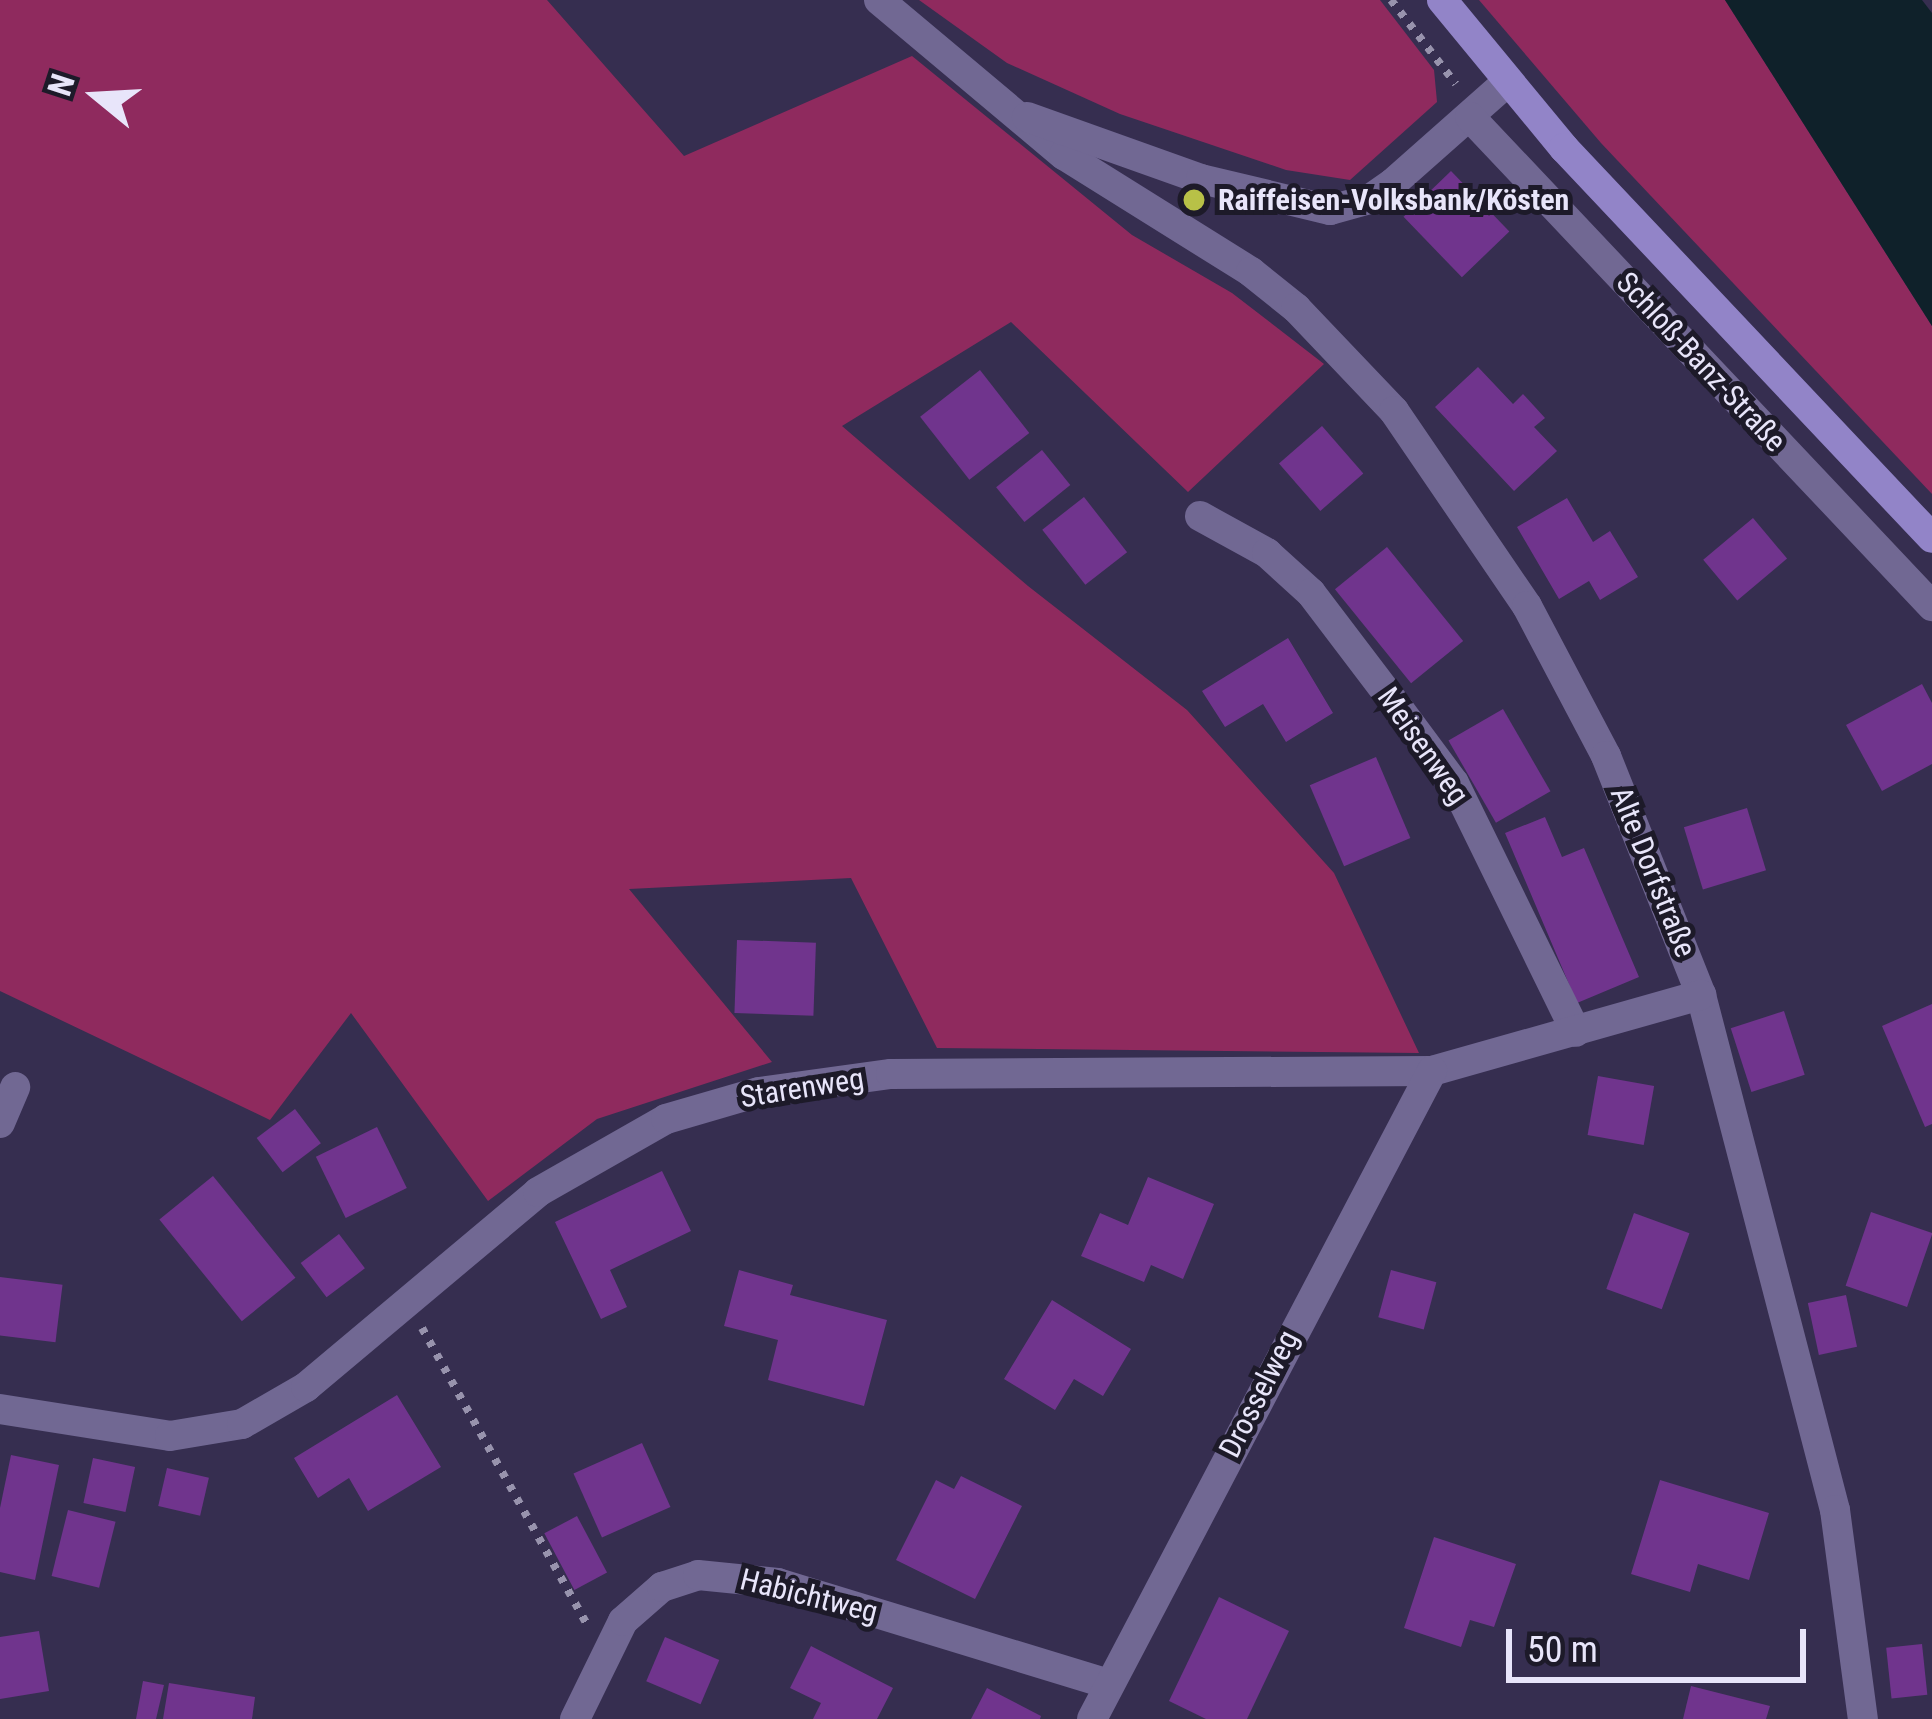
<!DOCTYPE html>
<html>
<head>
<meta charset="utf-8">
<style>
	body { margin:0 }
	#map { position:relative; width:1932px; height:1719px; overflow:hidden; background:#362e50; font-family:"Roboto Condensed",sans-serif }
	div>[style] { position:absolute }
	[style*='--x'] { left:calc(var(--x)*1px); top:calc(var(--y)*1px); width:calc(var(--w)*1px); rotate:calc(var(--a)*1deg) }
	.green>* { inset:0; background:#8f2a5e }
	.water>* { inset:0; background:#0f212a }
	.building>* { inset:0; background:#70348d; transform-origin:0 0 }
	.path>* { height:8px; margin-top:-4px; transform-origin:0; background:repeating-linear-gradient(90deg,#9893ad 0 6px,transparent 0 15px) }
	.street>* { height:30px; margin:-15px; padding:0 15px; transform-origin:15px; border-radius:15px; background:#716893 }
	.secondary>* { height:30px; margin:-15px; padding:0 15px; transform-origin:15px; border-radius:15px; background:#9284c8 }
	.dots>* { width:33px; height:33px; translate:-50% -50%; box-sizing:border-box; border:6px solid #1d1a29; border-radius:50% }
	span { translate:-50% -50%; white-space:nowrap; text-align:center; line-height:1.15; -webkit-text-stroke:10px #1d1a29; paint-order:stroke }
	.poi-label { font-size:30px; color:#e8e5fa; font-weight:700 }
	.left { translate:0 -50%; text-align:left }
	.street-label { font-size:30px; color:#e8e5fa }
	.north { position:absolute; left:36px; top:36px; width:120px; height:120px; -webkit-text-stroke:9px #1d1a29; paint-order:stroke; rotate:288deg; font-size:33px; font-weight:700; line-height:48px; text-align:center; color:#e8e5fa }
	.north::after { content:''; display:block; margin:auto; width:42px; height:54px; background:#e8e5fa; clip-path:polygon(50% 0,100% 100%,50% 72%,0 100%) }
	.scale { position:absolute; left:1506px; top:1629px; width:300px; height:54px; box-sizing:border-box; border:6px solid #e8e5fa; border-top:0; padding-left:15px; font-size:36px; line-height:42px; white-space:nowrap; color:#e8e5fa; -webkit-text-stroke:9px #1d1a29; paint-order:stroke }
</style>
</head>
<body>
<div id="map">
	<div class="green">
		<i style="clip-path:polygon(0 0,547px 0,684px 156px,912px 56px,1132px 235px,1232px 293px,1324px 364px,1188px 492px,1011px 322px,842px 426px,1028px 586px,1187px 710px,1334px 873px,1419px 1053px,937px 1048px,851px 878px,629px 889px,772px 1062px,597px 1119px,488px 1201px,351px 1013px,270px 1120px,0 991px)"></i>
		<i style="clip-path:polygon(919px 0,1380px 0,1434px 70px,1437px 102px,1350px 180px,1286px 170px,1120px 114px,1007px 63px)"></i>
		<i style="clip-path:polygon(1479px 0,1725px 0,1932px 326px,1932px 494px,1601px 143px)"></i>
	</div>
	<div class="water">
		<i style="clip-path:polygon(1725px 0,1922px 0,1932px 13px,1932px 326px)"></i>
	</div>
	<div class="building">
		<i style="left:1451px;top:171px;width:84px;height:66px;rotate:46deg"></i>
		<i style="clip-path:polygon(1478px 367px,1513px 404px,1523px 394px,1545px 418px,1534px 427px,1557px 451px,1514px 491px,1435px 407px)"></i>
		<i style="left:980px;top:370px;width:80px;height:76px;rotate:52deg"></i>
		<i style="left:1322px;top:426px;width:63px;height:57px;rotate:49deg"></i>
		<i style="left:1042px;top:450px;width:45px;height:59px;rotate:51deg"></i>
		<i style="left:1084px;top:497px;width:70px;height:53px;rotate:52deg"></i>
		<i style="clip-path:polygon(1567px 498px,1593px 542px,1610px 531px,1638px 577px,1600px 600px,1589px 581px,1559px 599px,1517px 527px)"></i>
		<i style="left:1753px;top:518px;width:53px;height:65px;rotate:50deg"></i>
		<i style="left:1387px;top:547px;width:121px;height:67px;rotate:51deg"></i>
		<i style="clip-path:polygon(1288px 638px,1333px 713px,1286px 742px,1263px 704px,1225px 727px,1202px 691px)"></i>
		<i style="clip-path:polygon(1922px 684px,1932px 703px,1932px 764px,1882px 791px,1846px 725px)"></i>
		<i style="left:1503px;top:709px;width:95px;height:63px;rotate:60deg"></i>
		<i style="left:1376px;top:757px;width:88px;height:72px;rotate:67deg"></i>
		<i style="left:1747px;top:808px;width:65px;height:66px;rotate:73deg"></i>
		<i style="clip-path:polygon(1545px 817px,1562px 857px,1584px 848px,1639px 977px,1577px 1003px,1505px 833px)"></i>
		<i style="left:737px;top:940px;width:79px;height:73px;rotate:2deg"></i>
		<i style="clip-path:polygon(1932px 1004px,1932px 1124px,1925px 1127px,1882px 1026px)"></i>
		<i style="left:1784px;top:1011px;width:67px;height:56px;rotate:72deg"></i>
		<i style="left:1598px;top:1076px;width:57px;height:60px;rotate:10deg"></i>
		<i style="left:295px;top:1109px;width:43px;height:48px;rotate:53deg"></i>
		<i style="left:377px;top:1127px;width:68px;height:68px;rotate:64deg"></i>
		<i style="clip-path:polygon(662px 1171px,691px 1231px,610px 1270px,627px 1307px,601px 1319px,555px 1222px)"></i>
		<i style="left:213px;top:1176px;width:131px;height:69px;rotate:51deg"></i>
		<i style="clip-path:polygon(1148px 1177px,1214px 1204px,1183px 1279px,1151px 1265px,1144px 1282px,1081px 1256px,1100px 1213px,1128px 1225px)"></i>
		<i style="left:1871px;top:1212px;width:65px;height:78px;rotate:19deg"></i>
		<i style="left:1634px;top:1213px;width:59px;height:81px;rotate:20deg"></i>
		<i style="left:339px;top:1234px;width:43px;height:48px;rotate:53deg"></i>
		<i style="clip-path:polygon(739px 1270px,793px 1285px,790px 1295px,887px 1320px,864px 1406px,768px 1380px,778px 1340px,724px 1326px)"></i>
		<i style="left:1391px;top:1270px;width:47px;height:49px;rotate:15deg"></i>
		<i style="left:0;top:1277px;width:63px;height:58px;rotate:7deg"></i>
		<i style="left:1846px;top:1295px;width:53px;height:39px;rotate:78deg"></i>
		<i style="clip-path:polygon(1052px 1300px,1131px 1349px,1103px 1396px,1074px 1379px,1055px 1410px,1004px 1379px)"></i>
		<i style="clip-path:polygon(397px 1395px,441px 1467px,368px 1511px,349px 1478px,318px 1498px,294px 1458px)"></i>
		<i style="left:642px;top:1443px;width:70px;height:75px;rotate:66deg"></i>
		<i style="clip-path:polygon(11px 1455px,59px 1465px,35px 1580px,0 1572px,0 1508px)"></i>
		<i style="left:93px;top:1458px;width:43px;height:46px;rotate:12deg"></i>
		<i style="left:167px;top:1468px;width:43px;height:39px;rotate:13deg"></i>
		<i style="clip-path:polygon(961px 1476px,1022px 1506px,975px 1599px,896px 1560px,936px 1480px,954px 1489px)"></i>
		<i style="clip-path:polygon(1660px 1480px,1769px 1513px,1749px 1580px,1698px 1564px,1690px 1592px,1631px 1574px)"></i>
		<i style="left:68px;top:1510px;width:49px;height:68px;rotate:14deg"></i>
		<i style="left:577px;top:1516px;width:64px;height:37px;rotate:62deg"></i>
		<i style="clip-path:polygon(1434px 1537px,1516px 1564px,1494px 1627px,1470px 1620px,1461px 1647px,1404px 1628px)"></i>
		<i style="clip-path:polygon(1219px 1597px,1289px 1631px,1247px 1719px,1206px 1719px,1169px 1701px)"></i>
		<i style="clip-path:polygon(39px 1631px,49px 1691px,0 1699px,0 1637px)"></i>
		<i style="left:665px;top:1637px;width:59px;height:48px;rotate:23deg"></i>
		<i style="left:1922px;top:1644px;width:51px;height:36px;rotate:84deg"></i>
		<i style="clip-path:polygon(811px 1646px,893px 1688px,877px 1719px,813px 1719px,821px 1703px,790px 1688px)"></i>
		<i style="clip-path:polygon(143px 1681px,164px 1685px,156px 1719px,136px 1719px)"></i>
		<i style="clip-path:polygon(169px 1683px,255px 1697px,252px 1719px,163px 1719px)"></i>
		<i style="clip-path:polygon(1691px 1686px,1770px 1706px,1766px 1719px,1683px 1719px)"></i>
		<i style="clip-path:polygon(987px 1688px,1041px 1716px,1040px 1719px,971px 1719px)"></i>
	</div>
	<div class="path">
		<i style="--x:1391;--y:0;--w:106;--a:52.3"></i>
		<i style="--x:422;--y:1328;--w:339;--a:60.9"></i>
	</div>
	<div class="street">
		<i style="--x:879;--y:0;--w:241;--a:40"></i>
		<i style="--x:1064;--y:155;--w:221;--a:32"></i>
		<i style="--x:1251;--y:272;--w:58;--a:38.7"></i>
		<i style="--x:1296;--y:308;--w:142;--a:46.4"></i>
		<i style="--x:1394;--y:411;--w:236;--a:55.7"></i>
		<i style="--x:1527;--y:606;--w:170;--a:62.2"></i>
		<i style="--x:1606;--y:756;--w:257;--a:68.3"></i>
		<i style="--x:1701;--y:995;--w:532;--a:75.42"></i>
		<i style="--x:1835;--y:1510;--w:211;--a:82.4"></i>
		<i style="--x:1027;--y:117;--w:185;--a:19.6"></i>
		<i style="--x:1201;--y:179;--w:133;--a:13.5"></i>
		<i style="--x:1330;--y:210;--w:41;--a:-15.4"></i>
		<i style="--x:1370;--y:199;--w:28;--a:-35"></i>
		<i style="--x:1393;--y:183;--w:152;--a:-41.5"></i>
		<i style="--x:1470;--y:117;--w:673;--a:46.63"></i>
		<i style="--x:1200;--y:516;--w:77;--a:28.9"></i>
		<i style="--x:1267;--y:553;--w:59;--a:42.3"></i>
		<i style="--x:1311;--y:593;--w:146;--a:52.8"></i>
		<i style="--x:1399;--y:709;--w:92;--a:53.4"></i>
		<i style="--x:1454;--y:783;--w:277;--a:63.9"></i>
		<i style="--x:0;--y:1123;--w:39;--a:-67"></i>
		<i style="--x:0;--y:1409;--w:172;--a:9"></i>
		<i style="--x:170;--y:1436;--w:73;--a:-9.5"></i>
		<i style="--x:242;--y:1424;--w:74;--a:-30"></i>
		<i style="--x:306;--y:1387;--w:303;--a:-40"></i>
		<i style="--x:538;--y:1192;--w:147;--a:-29.7"></i>
		<i style="--x:666;--y:1119;--w:97;--a:-16.2"></i>
		<i style="--x:759;--y:1092;--w:133;--a:-7.8"></i>
		<i style="--x:891;--y:1074;--w:541;--a:-0.32"></i>
		<i style="--x:1432;--y:1071;--w:280;--a:-15.8"></i>
		<i style="--x:575;--y:1719;--w:109;--a:-63.9"></i>
		<i style="--x:623;--y:1621;--w:52;--a:-41.1"></i>
		<i style="--x:662;--y:1587;--w:38;--a:-18"></i>
		<i style="--x:698;--y:1575;--w:80;--a:5.7"></i>
		<i style="--x:778;--y:1583;--w:346;--a:17"></i>
		<i style="--x:1092;--y:1719;--w:732;--a:-62.31"></i>
	</div>
	<div class="secondary">
		<i style="--x:1442;--y:0;--w:192;--a:50.5"></i>
		<i style="--x:1564;--y:148;--w:536;--a:46.66"></i>
	</div>
	<div class="dots">
		<i style="left:1194px;top:200px;background:#b8c147"></i>
	</div>
	<div class="poi-label">
		<span class="left" style="left:1218px;top:200px">Raiffeisen-Volksbank/Kösten</span>
	</div>
	<div class="street-label">
		<span style="left:1701px;top:362px;rotate:47deg">Schloß-Banz-Straße</span>
		<span style="left:1423px;top:746px;rotate:55deg">Meisenweg</span>
		<span style="left:1653px;top:872px;rotate:68deg">Alte Dorfstraße</span>
		<span style="left:802px;top:1088px;rotate:-9deg">Starenweg</span>
		<span style="left:1259px;top:1394px;rotate:-63deg">Drosselweg</span>
		<span style="left:809px;top:1596px;rotate:14deg">Habichtweg</span>
	</div>
	<div class="north">N</div>
	<div class="scale">50 m</div>
</div>
</body>
</html>
